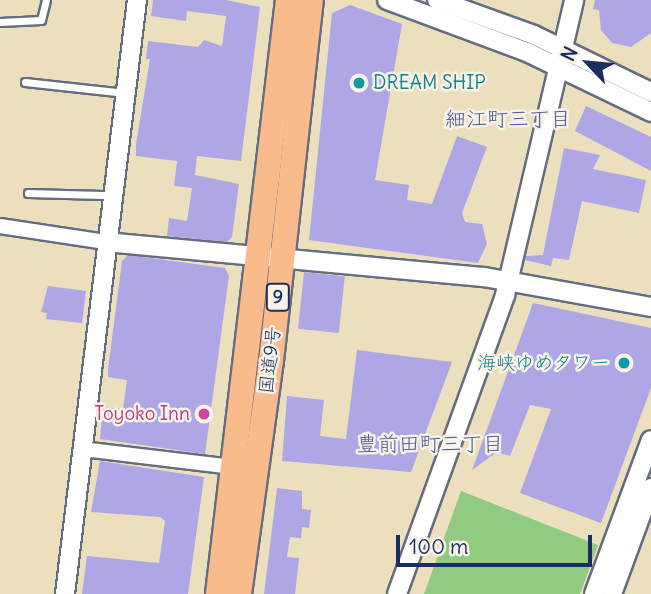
<!DOCTYPE html>
<html>
<head>
<meta charset="utf-8">
<style>
	body { margin:0 }
	#map { position:relative; width:651px; height:594px; overflow:hidden; background:#ecdfbe; font-family:Delius,"Klee One",sans-serif }
	div>[style] { position:absolute }
	[style*='--x'] { left:calc(var(--x)*1px); top:calc(var(--y)*1px); width:calc(var(--w)*1px); rotate:calc(var(--a)*1deg) }
	.green>* { inset:0; background:#90cb80 }
	.building>* { inset:0; background:#afa6e6; transform-origin:0 0 }
	.roads { filter:drop-shadow(2px 0 #646d80) drop-shadow(-2px 0 #646d80) drop-shadow(0 2px #646d80) drop-shadow(0 -2px #646d80) }
	.service>* { height:7px; margin:-3.5px; padding:0 3.5px; transform-origin:3.5px; border-radius:3.5px; background:#fff }
	.minor>* { height:14px; margin:-7px; padding:0 7px; transform-origin:7px; border-radius:7px; background:#fff }
	.tertiary>* { height:18px; margin:-9px; padding:0 9px; transform-origin:9px; border-radius:9px; background:#fff }
	.trunk>* { height:24px; margin:-12px; padding:0 12px; transform-origin:12px; border-radius:12px; background:#fabb8c }
	.dots>* { width:19px; height:19px; translate:-50% -50%; box-sizing:border-box; border:4px solid #f7f3e8; border-radius:50% }
	span { translate:-50% -50%; white-space:nowrap; text-align:center; line-height:1.15; -webkit-text-stroke:5px #f7f3e8; paint-order:stroke }
	.shield-label span { padding:2px 5px; background:#f7f3e8; border:2px solid; border-radius:5px; -webkit-text-stroke-width:0 }
	.shield-label { font-size:18px; color:#1b2f5e; font-weight:700 }
	.culture-label { font-size:19px; color:#0d838f }
	.left { translate:0 -50%; text-align:left }
	.right { translate:-100% -50%; text-align:right }
	.street-label { font-size:19px; color:#1b2f5e }
	.hotel-label { font-size:19px; color:#b23c85 }
	.neighbourhood-label { font-size:21px; color:#4f598e }
	.north { position:absolute; left:553px; top:28px; width:70px; height:70px; -webkit-text-stroke:5px #f7f3e8; paint-order:stroke; rotate:296deg; font-size:19px; font-weight:700; line-height:28px; text-align:center; color:#1b2f5e }
	.north::after { content:''; display:block; margin:auto; width:24px; height:32px; background:#1b2f5e; clip-path:polygon(50% 0,100% 100%,50% 72%,0 100%) }
	.scale { position:absolute; left:396px; top:535px; width:196px; height:32px; box-sizing:border-box; border:4px solid #1b2f5e; border-top:0; padding-left:9px; font-size:21px; line-height:24px; white-space:nowrap; color:#1b2f5e; -webkit-text-stroke:5px #f7f3e8; paint-order:stroke }
</style>
</head>
<body>
<div id="map">
	<div class="green">
		<i style="clip-path:polygon(461px 491px,598px 545px,580px 594px,424px 594px)"></i>
	</div>
	<div class="building">
		<i style="clip-path:polygon(153px 0,226px 0,260px 7px,241px 161px,197px 156px,195px 175px,239px 184px,232px 237px,227px 242px,167px 236px,169px 218px,187px 221px,192px 188px,174px 186px,177px 161px,136px 156px,136px 144px,150px 59px,146px 59px,148px 41px,198px 47px,204px 40px,222px 46px,226px 16px,187px 11px,186px 21px,151px 16px)"></i>
		<i style="clip-path:polygon(595px 0,651px 0,651px 33px,631px 47px,612px 43px,601px 30px,599px 10px,593px 9px)"></i>
		<i style="clip-path:polygon(350px 5px,402px 24px,375px 180px,409px 185px,407px 200px,432px 204px,457px 136px,487px 147px,462px 213px,465px 222px,482px 224px,487px 244px,478px 263px,309px 240px,332px 13px)"></i>
		<i style="clip-path:polygon(586px 106px,651px 137px,651px 171px,575px 131px)"></i>
		<i style="clip-path:polygon(564px 148px,600px 155px,593px 169px,646px 180px,639px 213px,582px 201px,569px 260px,553px 258px,551px 266px,525px 260px,526px 256px,543px 255px)"></i>
		<i style="clip-path:polygon(128px 255px,225px 268px,229px 276px,205px 454px,100px 439px,103px 407px,123px 409px,127px 380px,108px 377px,108px 369px,122px 261px)"></i>
		<i style="left:304px;top:272px;width:41px;height:57px;rotate:6deg"></i>
		<i style="clip-path:polygon(48px 286px,86px 291px,82px 323px,46px 319px,47px 313px,41px 312px)"></i>
		<i style="clip-path:polygon(533px 303px,651px 328px,651px 388px,601px 523px,520px 493px,551px 409px,530px 405px,510px 456px,497px 452px,472px 470px)"></i>
		<i style="clip-path:polygon(357px 350px,452px 362px,411px 472px,282px 461px,287px 396px,324px 400px,320px 436px,346px 439px)"></i>
		<i style="clip-path:polygon(100px 461px,204px 477px,188px 594px,82px 594px,87px 556px,159px 563px,165px 521px,160px 517px,91px 512px)"></i>
		<i style="clip-path:polygon(277px 488px,302px 491px,302px 509px,311px 510px,309px 528px,302px 527px,301px 538px,290px 537px,287px 557px,299px 558px,295px 594px,264px 594px)"></i>
	</div>
	<div class="roads">
		<div class="service">
			<i style="--x:0;--y:22;--w:41;--a:-2.8"></i>
			<i style="--x:41;--y:20;--w:21;--a:-76"></i>
			<i style="--x:25;--y:82;--w:92;--a:6.3"></i>
			<i style="--x:28;--y:193;--w:75;--a:1.5"></i>
		</div>
		<div class="minor">
			<i style="--x:0;--y:226;--w:107;--a:8.6"></i>
			<i style="--x:82;--y:449;--w:151;--a:6.8"></i>
		</div>
		<div class="tertiary">
			<i style="--x:387;--y:0;--w:149;--a:20.4"></i>
			<i style="--x:527;--y:52;--w:138;--a:25.8"></i>
			<i style="--x:437;--y:0;--w:103;--a:19.8"></i>
			<i style="--x:534;--y:35;--w:130;--a:26"></i>
			<i style="--x:106;--y:242;--w:380;--a:5.3"></i>
			<i style="--x:484;--y:277;--w:170;--a:10.2"></i>
			<i style="--x:65;--y:594;--w:598;--a:-83.09"></i>
			<i style="--x:397;--y:594;--w:318;--a:-70.1"></i>
			<i style="--x:505;--y:295;--w:303;--a:-76.8"></i>
			<i style="--x:594;--y:594;--w:164;--a:-69.7"></i>
			<i style="--x:612;--y:594;--w:113;--a:-69.8"></i>
		</div>
		<div class="trunk">
			<i style="--x:218;--y:594;--w:598;--a:-83.28"></i>
			<i style="--x:239;--y:594;--w:235;--a:-82.2"></i>
			<i style="--x:271;--y:361;--w:363;--a:-83.7"></i>
		</div>
	</div>
	<div class="dots">
		<i style="left:359px;top:83px;background:#0f9aa8"></i>
		<i style="left:624px;top:363px;background:#0f9aa8"></i>
		<i style="left:204px;top:414px;background:#d1479c"></i>
	</div>
	<div class="shield-label">
		<span style="left:278px;top:297px">9</span>
	</div>
	<div class="culture-label">
		<span class="left" style="left:373px;top:83px">DREAM SHIP</span>
		<span class="right" style="left:610px;top:363px">海峡ゆめタワー</span>
	</div>
	<div class="street-label">
		<span style="left:270px;top:360px;rotate:-83deg">国道9号</span>
	</div>
	<div class="hotel-label">
		<span class="right" style="left:190px;top:414px">Toyoko Inn</span>
	</div>
	<div class="neighbourhood-label">
		<span style="left:508px;top:119px">細江町三丁目</span>
		<span style="left:430px;top:444px">豊前田町三丁目</span>
	</div>
	<div class="north">N</div>
	<div class="scale">100 m</div>
</div>
</body>
</html>
